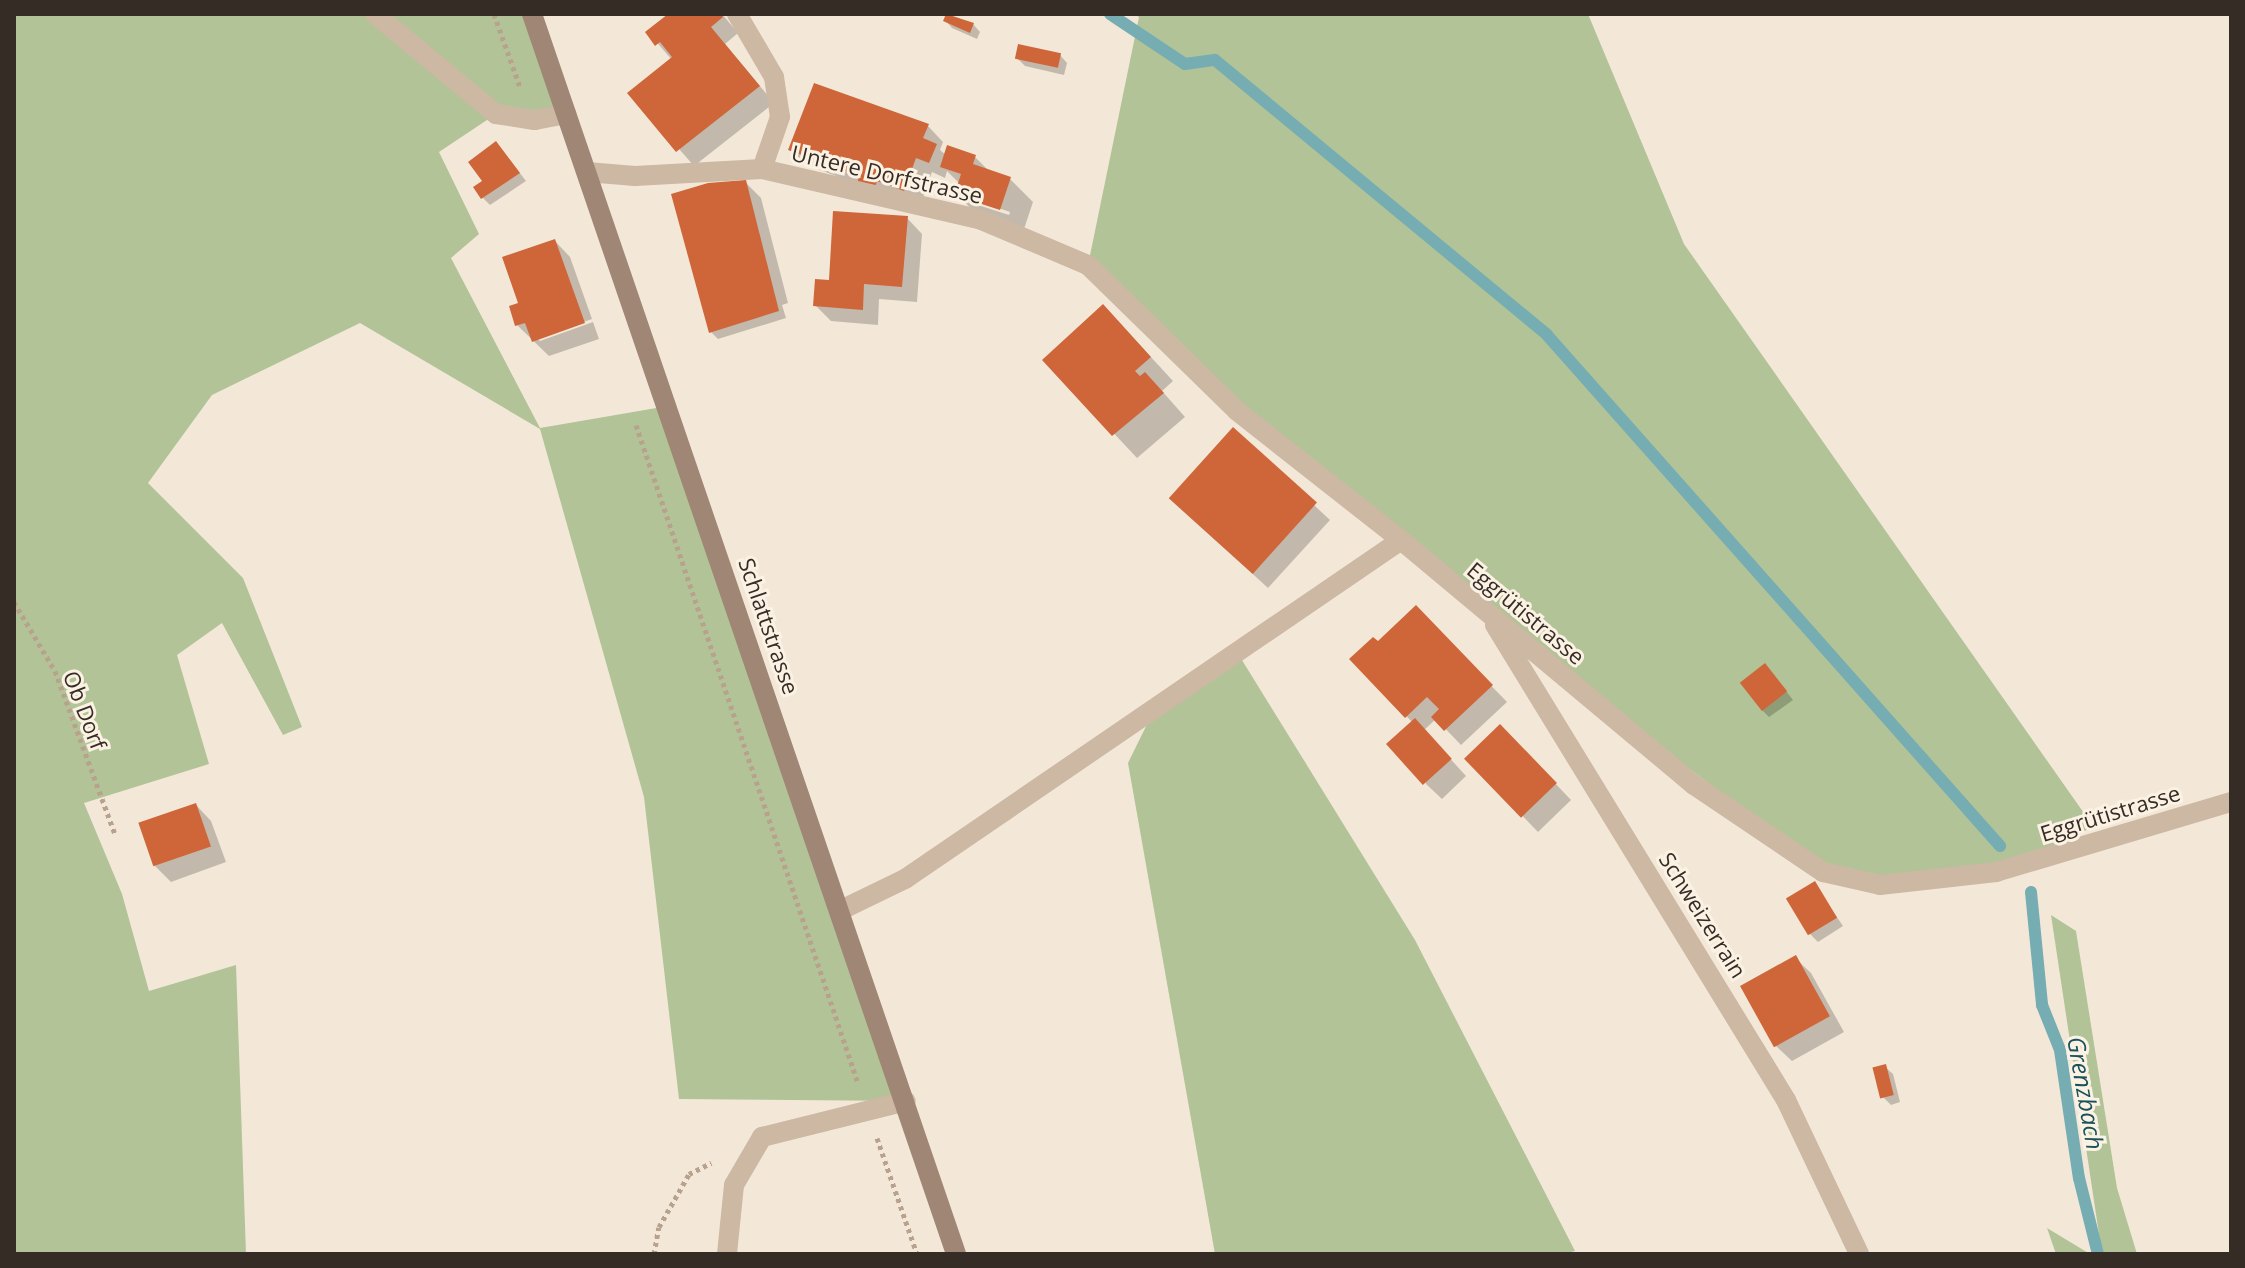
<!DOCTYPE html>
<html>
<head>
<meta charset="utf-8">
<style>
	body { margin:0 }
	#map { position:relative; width:2245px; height:1268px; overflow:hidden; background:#f3e8d8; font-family:"Open Sans",sans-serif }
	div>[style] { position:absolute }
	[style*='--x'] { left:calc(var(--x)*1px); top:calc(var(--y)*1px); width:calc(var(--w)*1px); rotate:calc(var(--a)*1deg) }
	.green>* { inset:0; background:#b2c397 }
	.shadow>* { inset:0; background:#0003 }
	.stream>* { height:12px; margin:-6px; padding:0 6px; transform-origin:6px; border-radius:6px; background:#75adb2 }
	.building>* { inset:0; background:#cf663a; transform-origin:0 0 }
	.path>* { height:5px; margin-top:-2.5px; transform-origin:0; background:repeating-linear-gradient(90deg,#b8a28d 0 4px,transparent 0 8px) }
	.lane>* { height:20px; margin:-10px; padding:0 10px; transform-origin:10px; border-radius:10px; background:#ccb8a3 }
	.street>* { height:20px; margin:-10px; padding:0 10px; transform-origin:10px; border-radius:10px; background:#ccb8a3 }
	.secondary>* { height:20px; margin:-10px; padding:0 10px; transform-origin:10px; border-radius:10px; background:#a08674 }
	span { translate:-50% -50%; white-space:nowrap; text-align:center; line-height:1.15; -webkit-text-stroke:6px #fbf2e4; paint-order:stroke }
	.street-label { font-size:22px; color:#362c26 }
	.water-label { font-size:24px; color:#18535b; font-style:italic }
	.frame { position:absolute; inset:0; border:16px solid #362c26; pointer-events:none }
</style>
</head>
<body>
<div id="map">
	<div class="green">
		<i style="clip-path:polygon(14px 14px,532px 14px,566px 114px,496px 114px,439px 152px,479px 234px,451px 258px,540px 428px,668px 406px,906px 1101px,679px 1099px,644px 797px,540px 429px,360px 323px,212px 395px,148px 483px,243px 578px,302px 727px,283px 735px,222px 623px,177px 655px,209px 764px,84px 803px,122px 894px,149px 991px,236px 965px,246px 1254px,14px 1254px)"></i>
		<i style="clip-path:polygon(1133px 14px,1588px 14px,1684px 244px,2093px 826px,2035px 861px,1880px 885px,1823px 872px,1487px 612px,1237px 411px,1088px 265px,1139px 17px)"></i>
		<i style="clip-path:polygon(1237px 652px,1415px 940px,1575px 1251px,1562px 1254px,1215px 1254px,1128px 763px,1154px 710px)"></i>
		<i style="clip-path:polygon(2051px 915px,2076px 931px,2117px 1188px,2137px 1254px,2102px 1254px)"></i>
		<i style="clip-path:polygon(2047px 1228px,2090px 1254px,2056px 1254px)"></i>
	</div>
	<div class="shadow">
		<i style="clip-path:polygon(671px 14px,722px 14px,738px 33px,725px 44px,774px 103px,694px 166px,630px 93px,672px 60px,648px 32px)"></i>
		<i style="clip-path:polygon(948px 14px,973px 24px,980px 32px,977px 39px,952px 28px,945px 20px)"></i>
		<i style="clip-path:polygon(1060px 55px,1067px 63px,1064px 75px,1025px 66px,1017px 58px)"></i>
		<i style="clip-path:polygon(evenodd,928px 126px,943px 142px,940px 150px,946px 155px,975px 157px,991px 173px,1010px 179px,1033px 202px,1023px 232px,980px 218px,957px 194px,960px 184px,947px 171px,945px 178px,932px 172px,920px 206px,806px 165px,791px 149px,928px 126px,981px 202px,1010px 212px,1009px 215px,981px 206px,981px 202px)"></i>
		<i style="clip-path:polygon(503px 151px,526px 181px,490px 205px,483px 198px,485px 182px)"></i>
		<i style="clip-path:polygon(745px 182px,761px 198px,788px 303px,782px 305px,786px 318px,718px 339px,711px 332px)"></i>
		<i style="clip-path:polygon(907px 218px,922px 234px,917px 302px,879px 299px,878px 325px,831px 321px,815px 305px)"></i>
		<i style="clip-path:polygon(555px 241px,570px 257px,592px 319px,537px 338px,540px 341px,593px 322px,599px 339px,549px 356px,517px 325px,521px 304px)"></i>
		<i style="clip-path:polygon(1126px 330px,1173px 381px,1162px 391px,1185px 417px,1137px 458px,1045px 360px)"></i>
		<i style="clip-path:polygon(1233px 429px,1330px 520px,1268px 588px,1186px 513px)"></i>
		<i style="clip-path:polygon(1416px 608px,1507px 702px,1461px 745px,1436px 719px,1424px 730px,1466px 776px,1442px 799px,1426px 784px,1413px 723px,1352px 659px,1378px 644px)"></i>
		<i style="clip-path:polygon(1772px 673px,1793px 700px,1769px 717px,1762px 710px)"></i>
		<i style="clip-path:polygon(1516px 742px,1571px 800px,1538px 832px,1467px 758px)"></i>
		<i style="clip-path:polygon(196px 805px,211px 821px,226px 862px,171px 882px,155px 866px)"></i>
		<i style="clip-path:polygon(1814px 884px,1843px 926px,1818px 942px,1810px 934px)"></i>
		<i style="clip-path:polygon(1795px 958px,1811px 973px,1844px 1032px,1792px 1061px,1776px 1046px)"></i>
		<i style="clip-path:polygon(1885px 1067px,1893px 1074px,1900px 1102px,1891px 1105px,1883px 1097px)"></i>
	</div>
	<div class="stream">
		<i style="--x:1110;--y:14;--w:90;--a:33.7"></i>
		<i style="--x:1185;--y:64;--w:30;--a:-8"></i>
		<i style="--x:1215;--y:60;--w:431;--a:39.6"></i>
		<i style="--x:1547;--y:335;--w:683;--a:48.44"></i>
		<i style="--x:2031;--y:892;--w:114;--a:84.4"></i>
		<i style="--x:2042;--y:1005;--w:48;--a:68.2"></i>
		<i style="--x:2060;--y:1050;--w:129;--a:81.6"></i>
		<i style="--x:2079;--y:1178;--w:78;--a:76"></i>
	</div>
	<div class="building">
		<i style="clip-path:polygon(668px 14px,721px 14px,723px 17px,711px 27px,760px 86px,676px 152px,627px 93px,672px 57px,660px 42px,655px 46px,645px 32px)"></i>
		<i style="clip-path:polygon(946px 14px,974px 23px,970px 33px,943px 21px)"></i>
		<i style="left:1018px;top:44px;width:44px;height:15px;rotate:12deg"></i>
		<i style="clip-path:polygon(814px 83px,929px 124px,923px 138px,937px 144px,929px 163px,916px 158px,904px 191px,877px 181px,874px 190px,857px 185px,859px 176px,788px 150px)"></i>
		<i style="clip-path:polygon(496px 141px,520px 173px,481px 199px,473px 187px,482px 181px,468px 162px)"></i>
		<i style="clip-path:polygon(947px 145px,976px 155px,973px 164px,1011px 177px,1000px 210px,954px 195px,961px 174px,940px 167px)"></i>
		<i style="clip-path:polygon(746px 180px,779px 311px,709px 333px,671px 194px,708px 183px)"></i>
		<i style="clip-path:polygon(833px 211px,908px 216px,902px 287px,864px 284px,863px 310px,813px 306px,815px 279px,829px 280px)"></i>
		<i style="clip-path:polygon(555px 239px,585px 323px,532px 342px,525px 323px,515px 326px,509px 306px,518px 303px,502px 257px)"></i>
		<i style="clip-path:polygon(1103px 304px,1151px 357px,1135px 371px,1140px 376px,1145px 372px,1164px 393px,1112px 436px,1042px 360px)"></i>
		<i style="left:1233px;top:427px;width:113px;height:96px;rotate:42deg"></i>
		<i style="clip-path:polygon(1416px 605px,1493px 685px,1444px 731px,1431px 717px,1439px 709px,1427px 697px,1405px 718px,1349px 659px,1373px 637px,1378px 641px)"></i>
		<i style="left:1765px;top:663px;width:36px;height:32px;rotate:52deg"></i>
		<i style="left:1415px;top:718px;width:55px;height:39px;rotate:48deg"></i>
		<i style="left:1500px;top:724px;width:82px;height:50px;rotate:46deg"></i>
		<i style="left:196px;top:803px;width:46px;height:61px;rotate:71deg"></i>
		<i style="left:1815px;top:881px;width:43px;height:34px;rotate:59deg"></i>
		<i style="left:1796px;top:955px;width:70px;height:64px;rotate:61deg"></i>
		<i style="left:1886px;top:1064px;width:32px;height:14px;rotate:76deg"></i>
	</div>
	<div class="path">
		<i style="--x:494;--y:14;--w:77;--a:70.4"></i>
		<i style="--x:636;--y:425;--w:694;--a:71.36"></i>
		<i style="--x:14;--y:602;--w:80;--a:59.3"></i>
		<i style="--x:55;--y:671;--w:174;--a:69.8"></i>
		<i style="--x:877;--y:1138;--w:123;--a:71"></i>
		<i style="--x:654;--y:1254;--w:27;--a:-80"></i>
		<i style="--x:659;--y:1227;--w:61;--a:-60.5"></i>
		<i style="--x:689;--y:1174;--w:25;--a:-27"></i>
	</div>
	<div class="lane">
		<i style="--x:727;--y:1254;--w:69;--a:-84.2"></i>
		<i style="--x:734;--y:1185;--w:56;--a:-59.7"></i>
		<i style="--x:762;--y:1137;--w:148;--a:-14"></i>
	</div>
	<div class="street">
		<i style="--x:375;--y:14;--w:157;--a:39.6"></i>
		<i style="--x:496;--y:114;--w:39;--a:9"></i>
		<i style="--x:535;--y:120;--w:32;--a:-11"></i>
		<i style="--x:737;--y:14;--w:73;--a:59.6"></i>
		<i style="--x:774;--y:77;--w:40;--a:81.5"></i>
		<i style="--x:780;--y:117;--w:55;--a:109.1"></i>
		<i style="--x:587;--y:172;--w:48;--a:4.8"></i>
		<i style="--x:635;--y:176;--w:127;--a:-3.2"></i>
		<i style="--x:762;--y:169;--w:223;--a:13"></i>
		<i style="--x:979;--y:219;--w:118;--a:22.9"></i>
		<i style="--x:1088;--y:265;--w:209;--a:44.4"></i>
		<i style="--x:1237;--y:411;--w:209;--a:38.2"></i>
		<i style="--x:1401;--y:540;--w:382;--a:39.9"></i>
		<i style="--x:1694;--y:785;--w:156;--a:34"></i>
		<i style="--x:1823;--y:872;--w:58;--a:12.8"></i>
		<i style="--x:1880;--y:885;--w:117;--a:-6.4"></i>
		<i style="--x:1996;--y:872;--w:245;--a:-16.6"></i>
		<i style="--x:1495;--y:625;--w:557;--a:58.51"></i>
		<i style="--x:1786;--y:1100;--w:170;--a:64.6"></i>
		<i style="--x:841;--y:910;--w:71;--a:-25.8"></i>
		<i style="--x:905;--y:879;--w:601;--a:-34.35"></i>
	</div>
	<div class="secondary">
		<i style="--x:532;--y:14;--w:1310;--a:71.12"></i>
	</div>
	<div class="street-label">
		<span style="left:887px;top:174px;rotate:13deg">Untere Dorfstrasse</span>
		<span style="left:1526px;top:613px;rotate:40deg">Eggrütistrasse</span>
		<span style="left:769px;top:626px;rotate:71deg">Schlattstrasse</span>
		<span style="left:85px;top:710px;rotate:69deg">Ob Dorf</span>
		<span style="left:2110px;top:813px;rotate:-17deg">Eggrütistrasse</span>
		<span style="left:1703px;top:915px;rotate:58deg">Schweizerrain</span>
	</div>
	<div class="water-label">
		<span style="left:2086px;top:1093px;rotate:80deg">Grenzbach</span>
	</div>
	<div class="frame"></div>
</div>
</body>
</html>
